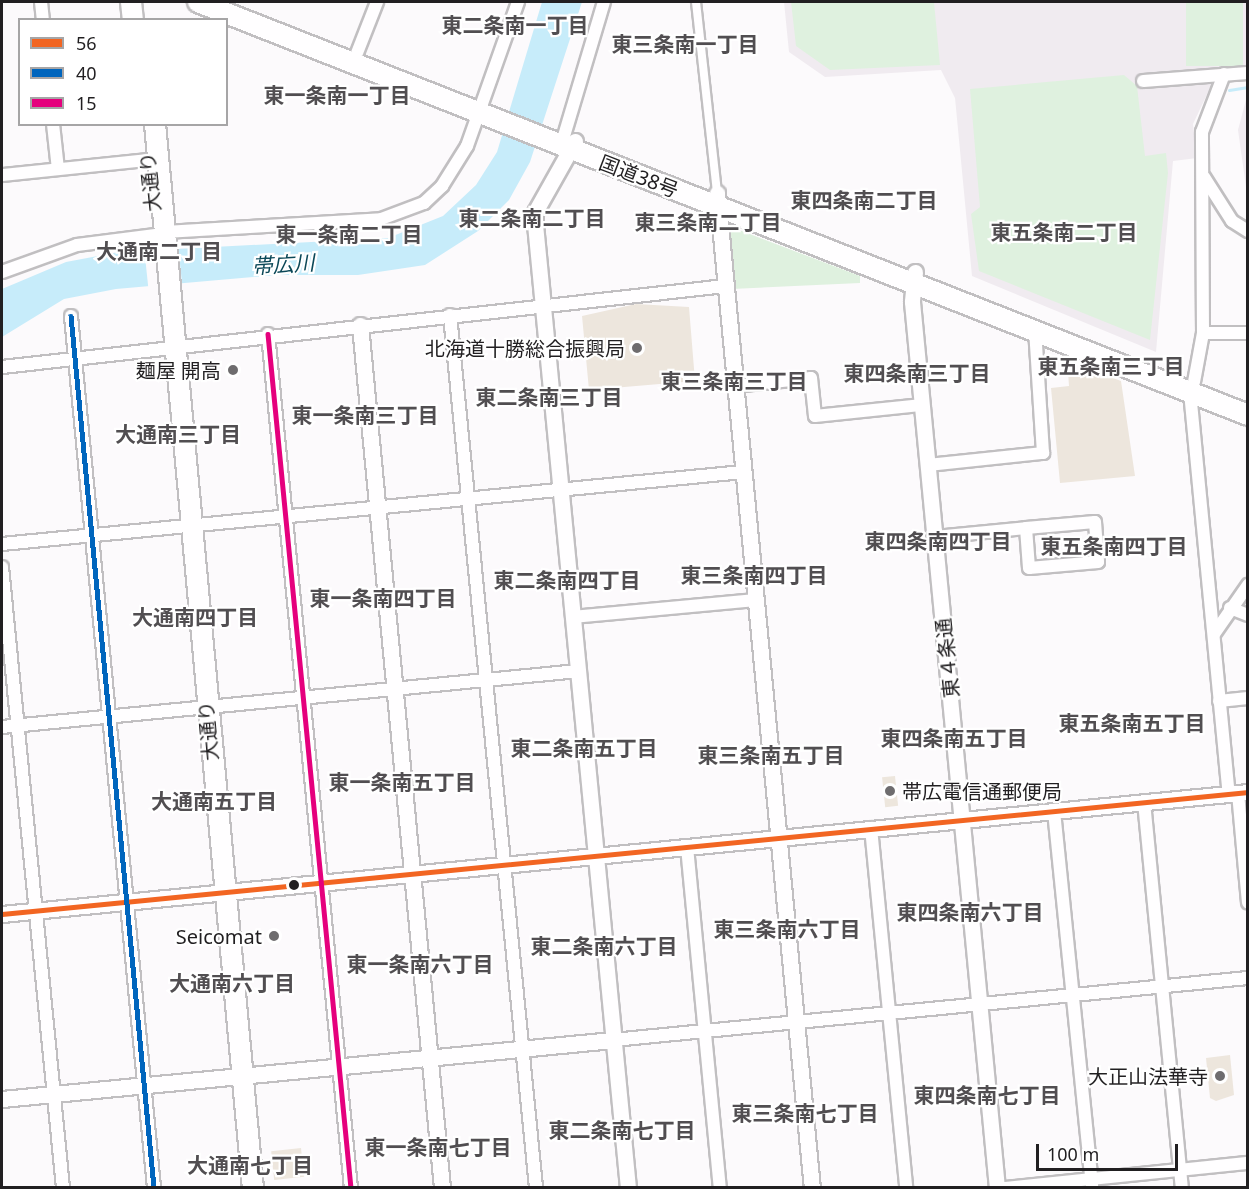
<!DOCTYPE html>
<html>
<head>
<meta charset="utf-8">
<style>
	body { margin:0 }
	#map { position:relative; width:1249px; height:1189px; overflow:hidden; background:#fcfafc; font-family:"Noto Sans","Noto Sans JP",sans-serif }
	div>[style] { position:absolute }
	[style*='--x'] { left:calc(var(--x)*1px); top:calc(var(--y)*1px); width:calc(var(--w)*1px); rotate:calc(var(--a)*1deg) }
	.built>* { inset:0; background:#f0ebf0 }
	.green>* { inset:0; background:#dff1df; transform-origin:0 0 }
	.water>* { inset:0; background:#c7ecfa }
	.pier>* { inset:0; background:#fcfafc; transform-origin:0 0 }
	.stream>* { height:3px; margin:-1.5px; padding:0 1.5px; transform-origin:1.5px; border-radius:1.5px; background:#c7ecfa }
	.building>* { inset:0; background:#ede6dd; transform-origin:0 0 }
	.roads { filter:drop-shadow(2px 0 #c1bfc1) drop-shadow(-2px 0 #c1bfc1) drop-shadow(0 2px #c1bfc1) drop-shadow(0 -2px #c1bfc1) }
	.pedestrian>* { height:8px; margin:-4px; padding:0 4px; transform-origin:4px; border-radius:4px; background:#fffeff }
	.minor>* { height:12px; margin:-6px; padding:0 6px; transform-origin:6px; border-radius:6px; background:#fffeff }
	.tertiary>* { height:15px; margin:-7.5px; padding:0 7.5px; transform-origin:7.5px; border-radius:7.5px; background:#fffeff }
	.trunk>* { height:20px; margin:-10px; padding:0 10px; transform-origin:10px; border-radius:10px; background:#fffeff }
	.bus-1>* { height:4.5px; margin:-2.25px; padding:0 2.25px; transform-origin:2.25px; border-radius:2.25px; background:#f26522 }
	.bus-2>* { height:4.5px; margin:-2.25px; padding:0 2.25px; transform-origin:2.25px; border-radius:2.25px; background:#0065bd }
	.bus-3>* { height:4.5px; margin:-2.25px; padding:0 2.25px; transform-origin:2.25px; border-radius:2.25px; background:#e5007d }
	.dots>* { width:16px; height:16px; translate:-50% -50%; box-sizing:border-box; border:3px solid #fff; border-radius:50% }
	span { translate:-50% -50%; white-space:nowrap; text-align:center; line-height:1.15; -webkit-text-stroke:4.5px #fff; paint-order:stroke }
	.street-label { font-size:20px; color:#211f21 }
	.poi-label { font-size:20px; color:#211f21 }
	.right { translate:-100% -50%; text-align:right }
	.left { translate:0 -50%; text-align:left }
	.neighbourhood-label { font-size:21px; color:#514e51; font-weight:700 }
	.water-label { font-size:21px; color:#0b4858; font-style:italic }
	.frame { position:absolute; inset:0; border:3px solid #211f21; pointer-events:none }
	.legend { position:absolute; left:18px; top:18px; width:210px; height:108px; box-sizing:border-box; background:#fff; border:2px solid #a6a5a6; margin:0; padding:8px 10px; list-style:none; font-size:18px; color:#211f21 }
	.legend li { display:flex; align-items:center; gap:12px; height:30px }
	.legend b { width:30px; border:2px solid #a6a5a6 }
	.scale { position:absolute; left:1036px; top:1144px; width:142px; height:27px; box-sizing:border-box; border:3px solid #211f21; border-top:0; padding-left:8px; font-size:18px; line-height:21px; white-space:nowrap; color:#211f21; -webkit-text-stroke:4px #fff; paint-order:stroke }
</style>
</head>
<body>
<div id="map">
	<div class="built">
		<i style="clip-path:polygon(784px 2px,1246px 2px,1247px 68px,1218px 71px,1193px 124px,1197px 158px,1173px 161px,1156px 352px,972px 276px,955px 98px,941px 70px,825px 77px,789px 52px)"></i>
		<i style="clip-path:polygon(1247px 96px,1247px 194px,1238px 130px)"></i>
	</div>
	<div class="green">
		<i style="clip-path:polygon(791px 2px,934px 2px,940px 65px,830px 70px,796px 46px)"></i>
		<i style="left:1186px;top:2px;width:57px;height:64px"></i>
		<i style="clip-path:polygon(1124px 75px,1137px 86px,1145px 156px,1166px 153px,1168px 173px,1150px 340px,979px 271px,971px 214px,980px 207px,970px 89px)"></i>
		<i style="clip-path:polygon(726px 225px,860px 276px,860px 283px,732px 289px)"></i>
	</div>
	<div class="water">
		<i style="clip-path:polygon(542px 2px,582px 2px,530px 162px,509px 200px,478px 231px,425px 265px,358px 275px,277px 275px,116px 289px,64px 299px,2px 337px,2px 289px,66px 262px,119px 252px,388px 238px,443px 216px,476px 185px,497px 152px)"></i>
	</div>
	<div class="pier">
		<i style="left:178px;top:245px;width:41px;height:34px;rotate:84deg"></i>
	</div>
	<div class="stream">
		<i style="--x:1229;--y:90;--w:19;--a:-9"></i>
	</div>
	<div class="building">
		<i style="clip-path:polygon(636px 304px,689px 307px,695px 381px,589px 390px,582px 316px)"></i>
		<i style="clip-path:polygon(1092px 370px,1121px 381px,1135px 476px,1060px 483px,1051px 388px,1069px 386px,1068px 372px)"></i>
		<i style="left:895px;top:776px;width:30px;height:13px;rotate:84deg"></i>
		<i style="clip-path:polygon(1230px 1055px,1234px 1095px,1216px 1101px,1210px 1098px,1206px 1058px)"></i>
		<i style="left:301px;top:1148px;width:29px;height:30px;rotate:84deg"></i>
	</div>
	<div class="roads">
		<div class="pedestrian">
			<i style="--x:696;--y:2;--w:192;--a:83.7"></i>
		</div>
		<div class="minor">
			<i style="--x:41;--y:2;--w:18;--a:84"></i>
			<i style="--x:357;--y:53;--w:55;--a:-68.6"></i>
			<i style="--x:1143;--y:81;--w:105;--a:-4.4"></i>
			<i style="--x:53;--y:124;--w:45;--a:83.7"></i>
			<i style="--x:561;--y:146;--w:150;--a:-73.4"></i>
			<i style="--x:2;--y:175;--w:146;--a:-5.9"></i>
			<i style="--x:1204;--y:177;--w:52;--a:57.5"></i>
			<i style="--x:1232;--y:221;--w:19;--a:32"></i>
			<i style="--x:165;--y:232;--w:216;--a:-3.4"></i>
			<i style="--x:381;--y:219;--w:46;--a:-20.4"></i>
			<i style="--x:424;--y:203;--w:25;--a:-43"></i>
			<i style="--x:442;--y:186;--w:47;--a:-58"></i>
			<i style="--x:467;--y:146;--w:153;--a:-70.5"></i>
			<i style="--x:2;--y:272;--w:80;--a:-19.8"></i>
			<i style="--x:77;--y:245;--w:79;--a:-7.3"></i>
			<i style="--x:450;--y:315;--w:877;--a:84.37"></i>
			<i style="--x:71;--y:316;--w:876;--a:84.56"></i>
			<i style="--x:1203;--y:333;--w:45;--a:0"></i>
			<i style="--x:268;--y:334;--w:858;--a:84.45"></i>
			<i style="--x:2;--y:367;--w:728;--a:-6.39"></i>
			<i style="--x:1194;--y:382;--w:50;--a:-79.6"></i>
			<i style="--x:1203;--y:333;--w:201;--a:-90.3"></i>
			<i style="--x:1202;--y:132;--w:62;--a:-69.2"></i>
			<i style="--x:734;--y:386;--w:77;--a:-5.9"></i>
			<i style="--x:811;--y:378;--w:38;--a:84"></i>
			<i style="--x:815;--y:416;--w:108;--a:-5.9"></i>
			<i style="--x:1190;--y:392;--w:404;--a:84.5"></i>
			<i style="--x:928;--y:465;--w:116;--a:-6"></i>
			<i style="--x:1043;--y:453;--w:123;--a:-93.7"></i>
			<i style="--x:935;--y:537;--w:91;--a:-5.6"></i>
			<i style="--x:1026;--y:528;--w:69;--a:-5"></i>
			<i style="--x:1095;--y:522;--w:40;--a:85.7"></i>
			<i style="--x:1098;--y:562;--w:69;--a:175"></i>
			<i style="--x:1029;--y:568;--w:40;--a:-94.3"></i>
			<i style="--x:2;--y:544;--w:744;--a:-5.55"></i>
			<i style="--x:2;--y:567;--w:624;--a:84.39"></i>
			<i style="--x:1230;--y:608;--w:19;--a:21"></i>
			<i style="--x:573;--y:617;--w:183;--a:-5.3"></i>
			<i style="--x:1214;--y:634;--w:60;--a:-55.2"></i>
			<i style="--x:1219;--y:701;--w:29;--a:-6"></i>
			<i style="--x:2;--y:727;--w:579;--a:-5.55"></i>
			<i style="--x:1238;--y:793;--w:110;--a:84.8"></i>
			<i style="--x:1144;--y:802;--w:388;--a:84.4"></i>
			<i style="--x:1054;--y:811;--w:379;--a:84.2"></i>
			<i style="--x:871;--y:828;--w:362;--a:84.4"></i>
			<i style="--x:687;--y:847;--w:343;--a:84.5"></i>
			<i style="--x:613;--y:1040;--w:638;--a:-5.58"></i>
			<i style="--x:1004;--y:1188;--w:245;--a:-5.9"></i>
		</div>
		<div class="tertiary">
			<i style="--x:575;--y:141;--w:81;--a:119.4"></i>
			<i style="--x:535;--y:212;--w:12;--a:90"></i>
			<i style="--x:535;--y:224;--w:968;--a:84.49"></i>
			<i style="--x:717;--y:193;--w:1000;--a:84.55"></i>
			<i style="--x:915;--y:272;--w:30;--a:96"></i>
			<i style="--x:912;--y:302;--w:890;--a:84.52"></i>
			<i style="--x:360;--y:325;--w:867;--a:84.57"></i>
			<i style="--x:2;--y:914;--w:1252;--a:-5.59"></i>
			<i style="--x:2;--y:1099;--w:614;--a:-5.52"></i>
		</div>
		<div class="trunk">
			<i style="--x:131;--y:2;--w:18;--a:84"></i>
			<i style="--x:198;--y:2;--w:1128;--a:21.47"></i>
			<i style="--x:155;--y:124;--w:1069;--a:84.74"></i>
		</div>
	</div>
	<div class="bus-1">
		<i style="--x:2;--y:914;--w:1252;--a:-5.59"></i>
	</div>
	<div class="bus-2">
		<i style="--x:71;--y:316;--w:876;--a:84.56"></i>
	</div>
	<div class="bus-3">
		<i style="--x:268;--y:334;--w:858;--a:84.45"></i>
	</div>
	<div class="dots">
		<i style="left:637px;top:348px;background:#6e6c6e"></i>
		<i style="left:233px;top:370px;background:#6e6c6e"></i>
		<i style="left:890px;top:791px;background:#6e6c6e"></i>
		<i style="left:294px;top:885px;background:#211f21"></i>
		<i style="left:274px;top:936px;background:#6e6c6e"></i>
		<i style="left:1220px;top:1076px;background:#6e6c6e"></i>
	</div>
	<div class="street-label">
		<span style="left:639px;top:176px;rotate:21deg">国道38号</span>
		<span style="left:150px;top:182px;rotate:-96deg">大通り</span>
		<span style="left:947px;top:658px;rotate:-96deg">東４条通</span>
		<span style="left:208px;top:731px;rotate:-95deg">大通り</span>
	</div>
	<div class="poi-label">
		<span class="right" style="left:625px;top:348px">北海道十勝総合振興局</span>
		<span class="right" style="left:221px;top:370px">麺屋 開高</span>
		<span class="left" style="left:902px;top:791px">帯広電信通郵便局</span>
		<span class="right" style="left:262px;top:936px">Seicomat</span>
		<span class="right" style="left:1208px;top:1076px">大正山法華寺</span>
	</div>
	<div class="neighbourhood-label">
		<span style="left:515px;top:25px">東二条南一丁目</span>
		<span style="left:685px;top:44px">東三条南一丁目</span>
		<span style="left:337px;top:95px">東一条南一丁目</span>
		<span style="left:864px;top:200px">東四条南二丁目</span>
		<span style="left:532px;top:218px">東二条南二丁目</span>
		<span style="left:708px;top:222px">東三条南二丁目</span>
		<span style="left:1064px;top:232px">東五条南二丁目</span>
		<span style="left:349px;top:234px">東一条南二丁目</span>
		<span style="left:159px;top:251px">大通南二丁目</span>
		<span style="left:1111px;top:366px">東五条南三丁目</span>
		<span style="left:917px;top:373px">東四条南三丁目</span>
		<span style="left:734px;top:381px">東三条南三丁目</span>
		<span style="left:549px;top:397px">東二条南三丁目</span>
		<span style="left:365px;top:415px">東一条南三丁目</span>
		<span style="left:178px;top:434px">大通南三丁目</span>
		<span style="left:938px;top:541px">東四条南四丁目</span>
		<span style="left:1114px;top:546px">東五条南四丁目</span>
		<span style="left:754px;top:575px">東三条南四丁目</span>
		<span style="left:567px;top:580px">東二条南四丁目</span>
		<span style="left:383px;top:598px">東一条南四丁目</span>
		<span style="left:195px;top:617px">大通南四丁目</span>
		<span style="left:1132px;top:723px">東五条南五丁目</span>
		<span style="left:954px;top:738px">東四条南五丁目</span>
		<span style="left:584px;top:748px">東二条南五丁目</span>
		<span style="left:771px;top:755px">東三条南五丁目</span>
		<span style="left:402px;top:782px">東一条南五丁目</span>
		<span style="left:214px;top:801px">大通南五丁目</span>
		<span style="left:970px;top:912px">東四条南六丁目</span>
		<span style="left:787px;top:929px">東三条南六丁目</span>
		<span style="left:604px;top:946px">東二条南六丁目</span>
		<span style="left:420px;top:964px">東一条南六丁目</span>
		<span style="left:232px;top:983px">大通南六丁目</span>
		<span style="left:987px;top:1095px">東四条南七丁目</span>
		<span style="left:805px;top:1113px">東三条南七丁目</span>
		<span style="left:622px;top:1130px">東二条南七丁目</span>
		<span style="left:438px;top:1147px">東一条南七丁目</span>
		<span style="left:250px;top:1165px">大通南七丁目</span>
	</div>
	<div class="water-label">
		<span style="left:283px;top:264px;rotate:-4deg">帯広川</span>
	</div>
	<div class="frame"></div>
	<ul class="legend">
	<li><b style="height:8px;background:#f26522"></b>56</li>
	<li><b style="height:8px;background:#0065bd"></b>40</li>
	<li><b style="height:8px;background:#e5007d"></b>15</li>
	</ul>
	<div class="scale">100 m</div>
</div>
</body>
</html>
